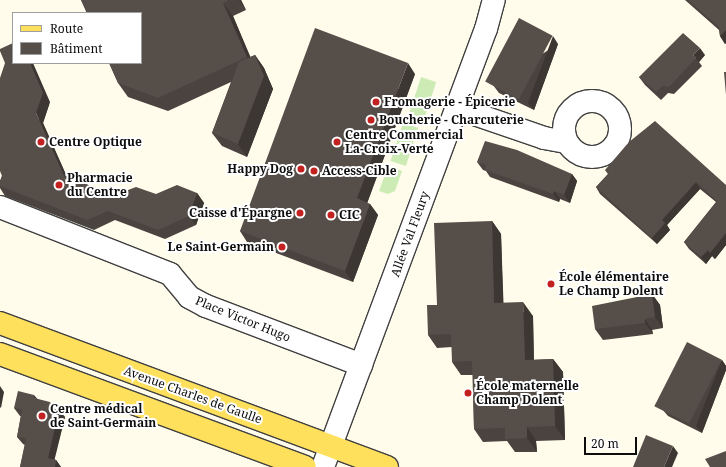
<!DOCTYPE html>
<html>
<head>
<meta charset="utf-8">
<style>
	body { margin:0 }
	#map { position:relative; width:726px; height:467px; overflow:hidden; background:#fffcec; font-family:"Noto Serif",serif }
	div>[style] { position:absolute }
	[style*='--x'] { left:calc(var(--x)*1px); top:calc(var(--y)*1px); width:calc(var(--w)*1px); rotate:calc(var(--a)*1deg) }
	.green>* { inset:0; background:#cdebb4; transform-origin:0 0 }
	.roads { filter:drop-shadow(1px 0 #404040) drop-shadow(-1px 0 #404040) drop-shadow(0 1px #404040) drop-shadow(0 -1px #404040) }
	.minor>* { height:22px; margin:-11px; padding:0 11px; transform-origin:11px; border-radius:11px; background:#fff }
	.minor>.ring { margin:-11px; padding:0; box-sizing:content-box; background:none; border:22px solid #fff; border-radius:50% }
	.major>* { height:22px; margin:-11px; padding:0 11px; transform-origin:11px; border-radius:11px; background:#fee05d }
	.wall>* { inset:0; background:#4a433f }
	.shaded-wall>* { inset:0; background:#3c3733 }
	.building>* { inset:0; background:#564e49; transform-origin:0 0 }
	.dots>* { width:11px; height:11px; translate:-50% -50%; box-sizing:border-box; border:2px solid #fff; border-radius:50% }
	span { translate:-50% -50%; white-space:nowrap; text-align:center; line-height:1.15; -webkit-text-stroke:4px #fff; paint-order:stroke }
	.poi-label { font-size:12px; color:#0d0d0d; font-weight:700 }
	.left { translate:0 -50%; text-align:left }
	.right { translate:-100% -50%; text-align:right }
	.street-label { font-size:12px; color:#0d0d0d }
	.legend { position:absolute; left:12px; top:12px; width:130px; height:52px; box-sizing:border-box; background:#fff; border:1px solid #9e9e9e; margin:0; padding:5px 7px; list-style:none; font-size:12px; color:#0d0d0d }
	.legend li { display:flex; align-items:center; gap:8px; height:20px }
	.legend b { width:20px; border:1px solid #9e9e9e }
	.scale { position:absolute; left:584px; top:437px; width:53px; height:18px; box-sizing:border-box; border:2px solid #0d0d0d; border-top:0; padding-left:5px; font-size:12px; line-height:14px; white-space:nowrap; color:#0d0d0d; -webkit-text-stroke:3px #fff; paint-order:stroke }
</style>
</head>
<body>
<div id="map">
	<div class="green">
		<i style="left:421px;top:77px;width:16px;height:40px;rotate:18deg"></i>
		<i style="left:403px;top:123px;width:16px;height:40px;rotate:18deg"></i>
		<i style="clip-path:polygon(388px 166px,402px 171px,395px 191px,388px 194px,379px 191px)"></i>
	</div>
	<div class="roads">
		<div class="minor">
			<i class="ring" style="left:564px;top:101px;width:34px;height:34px"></i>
			<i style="--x:457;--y:108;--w:92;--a:19"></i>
			<i style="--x:544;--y:138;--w:22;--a:10"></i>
			<i style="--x:0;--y:207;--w:183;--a:21.5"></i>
			<i style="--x:170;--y:274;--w:30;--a:50"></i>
			<i style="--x:189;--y:297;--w:19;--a:28"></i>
			<i style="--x:206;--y:306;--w:166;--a:20.8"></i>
			<i style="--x:323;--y:467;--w:467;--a:-69.6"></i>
			<i style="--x:486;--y:29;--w:30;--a:-75"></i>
		</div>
		<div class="major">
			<i style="--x:0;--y:323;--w:413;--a:20.4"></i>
			<i style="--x:0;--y:354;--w:325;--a:20.3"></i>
		</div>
	</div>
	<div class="wall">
		<i style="clip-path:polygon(81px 0,241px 0,246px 10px,233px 16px,250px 57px,255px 55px,264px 68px,273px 89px,247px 157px,222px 146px,212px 133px,231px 82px,168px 111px,128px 97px,118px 83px)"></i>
		<i style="clip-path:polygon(685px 0,726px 0,726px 43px,725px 44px,720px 36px,719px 30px)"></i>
		<i style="clip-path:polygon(558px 44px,534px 110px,499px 93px,493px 85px)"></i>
		<i style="clip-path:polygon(705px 55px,699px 62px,702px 66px,674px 94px,668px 93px,661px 100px,645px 85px,639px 77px)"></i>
		<i style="clip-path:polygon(415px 74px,367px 203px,370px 204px,378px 215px,353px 282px,247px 242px,240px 231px)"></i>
		<i style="clip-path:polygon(50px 102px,43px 123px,67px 177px,115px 195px,197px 193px,204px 203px,196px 225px,165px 239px,115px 220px,94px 230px,5px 196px,0 188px,0 181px,2px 176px)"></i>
		<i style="clip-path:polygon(477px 162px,572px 174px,577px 181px,570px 203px,560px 199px,559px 202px,490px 177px,486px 171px,483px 170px)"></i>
		<i style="clip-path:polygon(605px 170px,726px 185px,726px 245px,715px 259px,712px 256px,706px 264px,689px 249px,684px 242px,716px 202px,700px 189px,667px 225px,670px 230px,657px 244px,600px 194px,596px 187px,608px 174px)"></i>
		<i style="clip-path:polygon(492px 221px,501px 234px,503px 303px,533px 316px,534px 360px,553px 359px,563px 372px,565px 440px,536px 441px,537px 452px,515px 452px,507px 441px,483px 442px,474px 429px,473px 375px,461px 375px,452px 362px,452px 347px,437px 348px,428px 335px,437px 305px)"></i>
		<i style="clip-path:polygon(652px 294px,660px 305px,663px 328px,652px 330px,653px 334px,603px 340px,595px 329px)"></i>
		<i style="clip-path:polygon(722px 360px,726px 366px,726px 370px,702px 433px,668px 416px,662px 409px)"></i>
		<i style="clip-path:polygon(38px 399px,55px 409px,65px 417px,54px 459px,56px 460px,61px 467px,20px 467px,25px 445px,23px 444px,17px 437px,21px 416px,20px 416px,14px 408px)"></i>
	</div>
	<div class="shaded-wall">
		<i style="clip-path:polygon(239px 0,241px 0,246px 10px)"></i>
		<i style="clip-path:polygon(223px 3px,233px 16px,256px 70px,247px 57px)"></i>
		<i style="clip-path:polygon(726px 30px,726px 43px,725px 44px,720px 36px)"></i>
		<i style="clip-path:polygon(553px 36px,558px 44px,534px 110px,528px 103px)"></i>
		<i style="clip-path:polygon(700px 48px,705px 55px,699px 62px,693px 55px)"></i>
		<i style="clip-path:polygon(255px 55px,264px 68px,273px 89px,247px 157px,238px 144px)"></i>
		<i style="clip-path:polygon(30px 63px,33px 63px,50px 102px,43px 123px,71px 186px,64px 176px,36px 113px)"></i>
		<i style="clip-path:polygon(408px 63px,415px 74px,365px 209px,357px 198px)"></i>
		<i style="clip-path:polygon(572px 174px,577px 181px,570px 203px,564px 195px)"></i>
		<i style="clip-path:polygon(696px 182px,700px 189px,667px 225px,670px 230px,657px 244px,652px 238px,662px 220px)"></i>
		<i style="clip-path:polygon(554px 191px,560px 199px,559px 202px,553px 194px)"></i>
		<i style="clip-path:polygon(197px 193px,204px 203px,196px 225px,189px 216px)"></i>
		<i style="clip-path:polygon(370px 204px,378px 215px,353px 282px,345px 271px)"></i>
		<i style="clip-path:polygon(492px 221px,501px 234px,504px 317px,494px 303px)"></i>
		<i style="clip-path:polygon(726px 233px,726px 245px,715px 259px,710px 253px)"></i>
		<i style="clip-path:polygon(708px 250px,712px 256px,706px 264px,701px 257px)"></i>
		<i style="clip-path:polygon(652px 294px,660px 305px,663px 328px,655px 317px)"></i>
		<i style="clip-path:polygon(523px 302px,533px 316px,534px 373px,525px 360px)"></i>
		<i style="clip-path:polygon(645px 319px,652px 330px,653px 334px,645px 323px)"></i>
		<i style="clip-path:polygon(553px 359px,563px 372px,565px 440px,555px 426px)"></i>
		<i style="clip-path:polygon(722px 360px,726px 366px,726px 370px,702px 433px,696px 426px)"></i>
		<i style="clip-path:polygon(0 386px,4px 392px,1px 408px,0 407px)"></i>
		<i style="clip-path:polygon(34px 395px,40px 402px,34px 398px)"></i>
		<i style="clip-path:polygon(50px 402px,55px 410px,49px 408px)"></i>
		<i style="clip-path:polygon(59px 410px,65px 417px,53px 466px,48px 458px)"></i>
		<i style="clip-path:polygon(527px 427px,536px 441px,537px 452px,527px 438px)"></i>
		<i style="clip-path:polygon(673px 446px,678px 453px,672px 467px,664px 467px)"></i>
		<i style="clip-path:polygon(56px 460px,61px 467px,55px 467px)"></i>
	</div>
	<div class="building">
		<i style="clip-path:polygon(81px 0,229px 0,223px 3px,247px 57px,158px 98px,118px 83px,109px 63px,141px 63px,141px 13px,87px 13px)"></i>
		<i style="clip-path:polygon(688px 0,726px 0,726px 30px,720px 36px,719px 27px)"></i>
		<i style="left:519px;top:18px;width:38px;height:72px;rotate:28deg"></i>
		<i style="clip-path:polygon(315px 28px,408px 63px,357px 198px,370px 204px,345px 271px,240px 231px)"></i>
		<i style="clip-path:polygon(683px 33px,700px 48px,693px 55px,696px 58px,669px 87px,662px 86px,656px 92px,639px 77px)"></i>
		<i style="clip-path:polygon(13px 43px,13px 63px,30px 63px,43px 93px,36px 113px,64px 176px,115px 195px,136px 187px,156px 194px,177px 185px,197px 193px,189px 216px,158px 230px,108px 211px,87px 220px,0 186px,0 181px,2px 176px,0 171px,0 78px,5px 63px,0 51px,0 49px)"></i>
		<i style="clip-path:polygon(255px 55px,264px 76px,238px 144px,212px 133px,239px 62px)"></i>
		<i style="clip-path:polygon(724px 72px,726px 72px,726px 95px)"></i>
		<i style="clip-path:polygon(655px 121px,726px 185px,726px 233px,710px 253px,708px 250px,701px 257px,684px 242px,717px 201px,696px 182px,662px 220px,665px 223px,652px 238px,596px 187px,609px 173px,605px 170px,629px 142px)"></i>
		<i style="clip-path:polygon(485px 141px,517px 150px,572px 174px,564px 195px,554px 191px,553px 194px,485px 170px,486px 165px,477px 162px)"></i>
		<i style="clip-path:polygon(492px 221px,494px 303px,523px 302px,525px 360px,553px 359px,555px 426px,527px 427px,527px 438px,505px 439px,505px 428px,474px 429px,472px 361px,452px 362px,451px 334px,428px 335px,427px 305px,437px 305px,434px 223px)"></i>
		<i style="clip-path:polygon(652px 294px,655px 317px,645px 319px,645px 323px,595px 329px,592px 306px)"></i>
		<i style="left:687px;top:342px;width:39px;height:72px;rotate:27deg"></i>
		<i style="clip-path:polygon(18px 391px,34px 395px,34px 398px,50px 402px,49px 408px,59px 410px,48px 458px,56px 460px,55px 467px,20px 467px,26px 438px,17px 437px,22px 409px,14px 408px)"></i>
		<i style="clip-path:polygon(646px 435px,673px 446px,664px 467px,633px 467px)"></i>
		<i style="clip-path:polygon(726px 451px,726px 467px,710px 467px,705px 459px)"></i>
	</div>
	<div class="dots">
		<i style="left:376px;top:102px;background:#c2211f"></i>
		<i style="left:371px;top:120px;background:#c2211f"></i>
		<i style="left:41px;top:142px;background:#c2211f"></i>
		<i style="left:337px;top:142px;background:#c2211f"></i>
		<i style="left:301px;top:169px;background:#c2211f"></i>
		<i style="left:314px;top:171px;background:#c2211f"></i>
		<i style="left:59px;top:185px;background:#c2211f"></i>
		<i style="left:300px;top:213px;background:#c2211f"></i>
		<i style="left:331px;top:215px;background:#c2211f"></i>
		<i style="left:282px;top:247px;background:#c2211f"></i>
		<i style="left:551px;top:284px;background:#c2211f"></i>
		<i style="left:468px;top:393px;background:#c2211f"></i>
		<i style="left:42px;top:416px;background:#c2211f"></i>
	</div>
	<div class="poi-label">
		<span class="left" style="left:384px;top:102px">Fromagerie - Épicerie</span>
		<span class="left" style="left:379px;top:120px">Boucherie - Charcuterie</span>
		<span class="left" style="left:345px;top:142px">Centre Commercial<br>La-Croix-Verte</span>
		<span class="left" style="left:49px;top:142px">Centre Optique</span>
		<span class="right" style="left:293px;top:169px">Happy Dog</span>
		<span class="left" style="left:322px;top:171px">Access-Cible</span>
		<span class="left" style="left:67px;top:185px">Pharmacie<br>du Centre</span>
		<span class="right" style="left:292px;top:213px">Caisse d'Épargne</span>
		<span class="left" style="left:339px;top:215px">CIC</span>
		<span class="right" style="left:274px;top:247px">Le Saint-Germain</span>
		<span class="left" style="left:559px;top:284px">École élémentaire<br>Le Champ Dolent</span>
		<span class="left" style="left:476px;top:393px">École maternelle<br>Champ Dolent</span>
		<span class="left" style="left:50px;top:416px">Centre médical<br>de Saint-Germain</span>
	</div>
	<div class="street-label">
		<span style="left:410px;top:234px;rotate:-70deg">Allée Val Fleury</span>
		<span style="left:243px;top:319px;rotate:22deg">Place Victor Hugo</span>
		<span style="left:193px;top:395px;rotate:20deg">Avenue Charles de Gaulle</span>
	</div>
	<ul class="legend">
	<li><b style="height:5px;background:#fee05d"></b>Route</li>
	<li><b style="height:11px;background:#564e49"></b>Bâtiment</li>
	</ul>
	<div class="scale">20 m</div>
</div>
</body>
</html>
